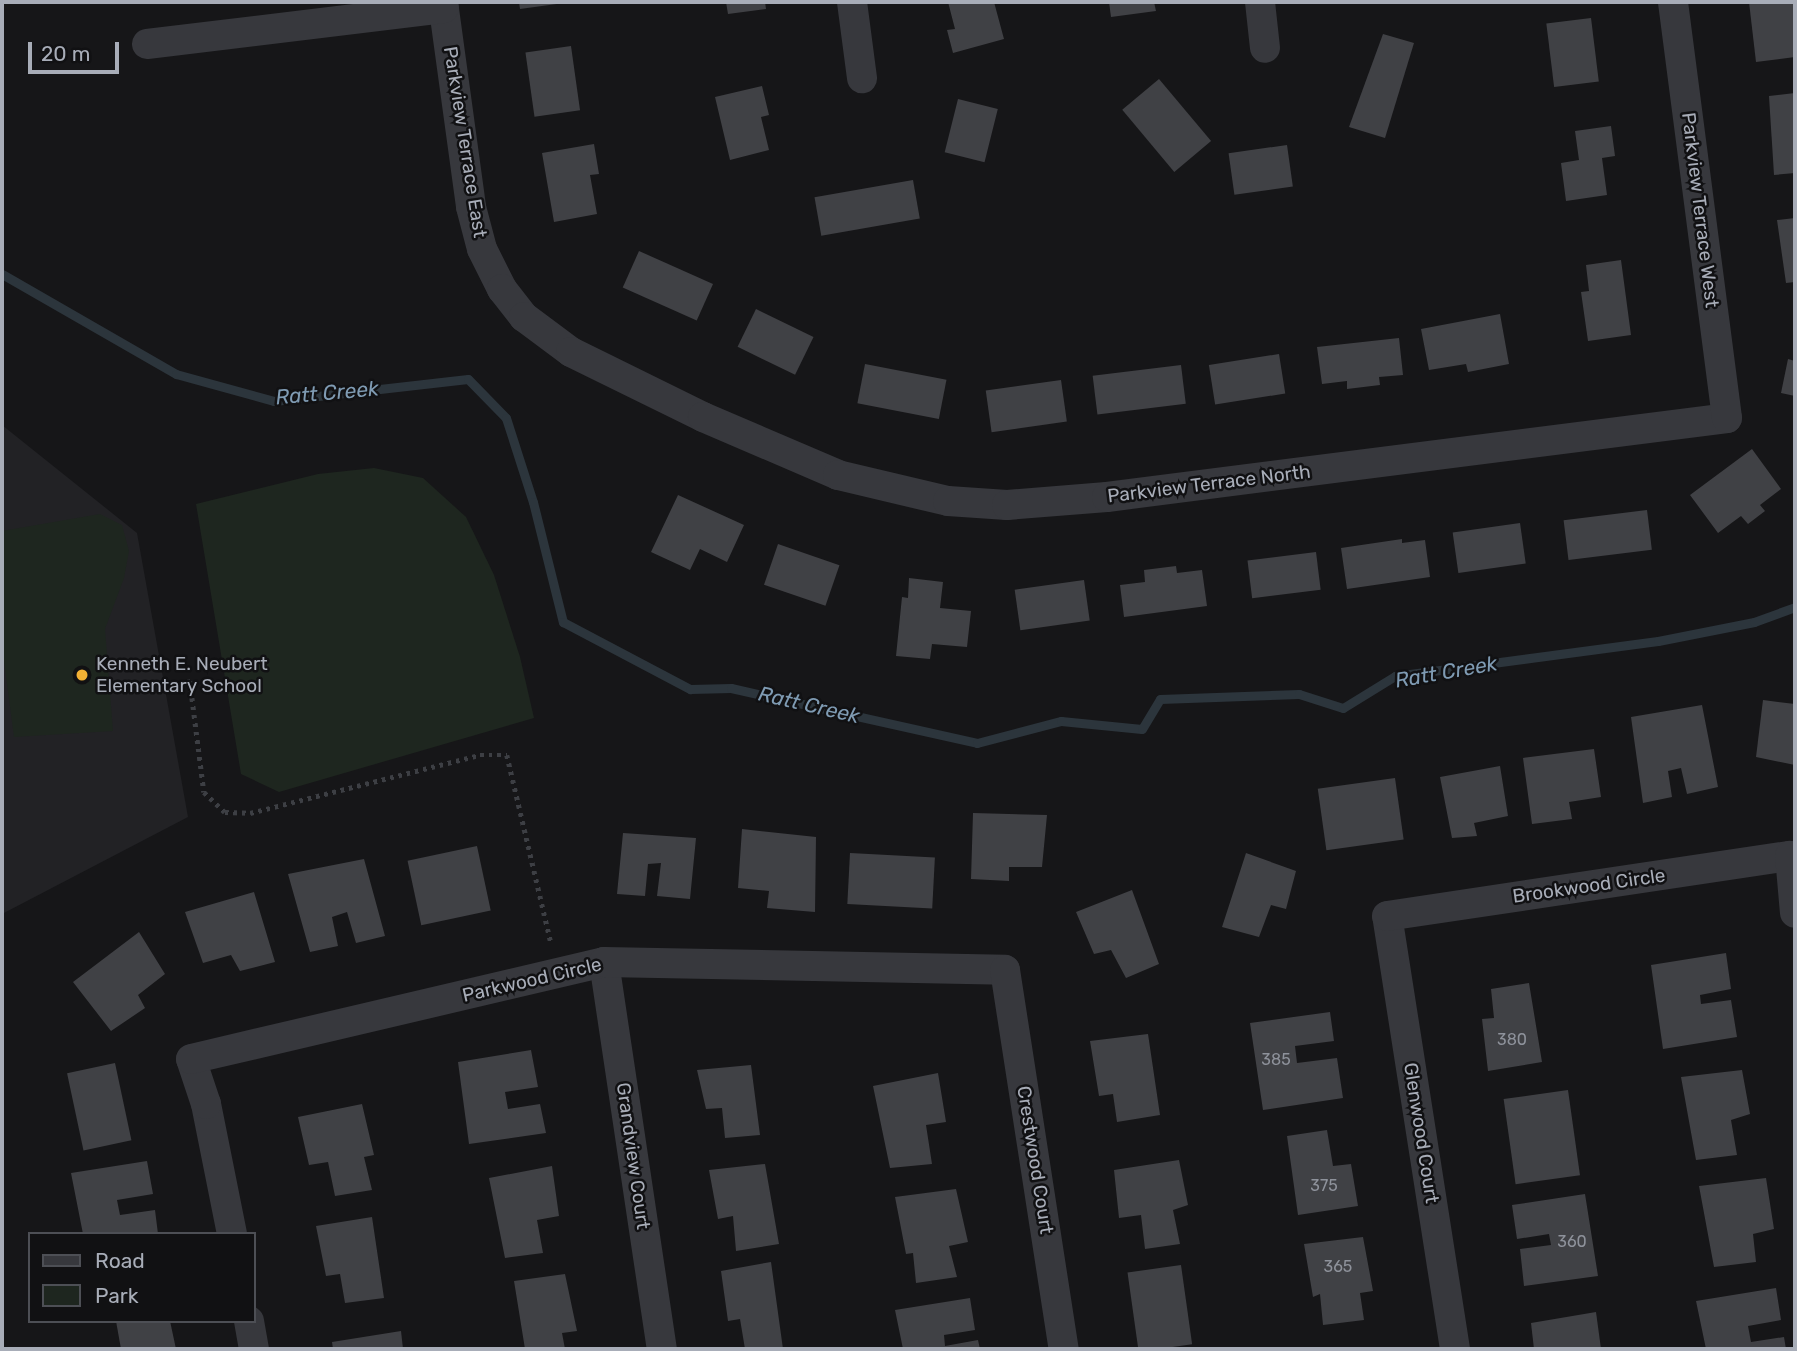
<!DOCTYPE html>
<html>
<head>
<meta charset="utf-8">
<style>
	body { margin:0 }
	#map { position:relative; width:1797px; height:1351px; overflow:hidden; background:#161618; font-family:Rubik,sans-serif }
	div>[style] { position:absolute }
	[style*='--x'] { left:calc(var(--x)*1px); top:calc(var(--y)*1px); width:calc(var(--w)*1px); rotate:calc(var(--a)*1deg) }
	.built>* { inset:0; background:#222225 }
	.green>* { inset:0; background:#1e261f }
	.stream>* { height:9px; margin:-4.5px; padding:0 4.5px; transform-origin:4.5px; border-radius:4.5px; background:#2c353c }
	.building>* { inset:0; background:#404145; transform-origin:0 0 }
	.path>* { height:4.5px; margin-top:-2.25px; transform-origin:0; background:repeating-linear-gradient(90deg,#3d3f44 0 3.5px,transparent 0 8.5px) }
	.minor>* { height:30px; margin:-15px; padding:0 15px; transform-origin:15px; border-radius:15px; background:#37383d }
	.dots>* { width:19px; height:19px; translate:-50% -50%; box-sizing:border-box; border:4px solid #111113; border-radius:50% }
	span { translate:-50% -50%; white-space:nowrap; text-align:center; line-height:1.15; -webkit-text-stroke:5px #111113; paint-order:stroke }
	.number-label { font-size:16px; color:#8e929b }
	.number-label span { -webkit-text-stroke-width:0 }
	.street-label { font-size:19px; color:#a8adb8 }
	.poi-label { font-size:19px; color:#a8adb8 }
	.left { translate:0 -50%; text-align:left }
	.water-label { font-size:21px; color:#7f9bb3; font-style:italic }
	.frame { position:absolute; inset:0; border:4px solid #a8adb8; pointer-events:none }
	.legend { position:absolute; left:28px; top:1232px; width:228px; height:91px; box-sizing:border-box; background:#111113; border:2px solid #4d4f55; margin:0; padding:9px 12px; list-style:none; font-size:21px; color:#a8adb8 }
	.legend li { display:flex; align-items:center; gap:14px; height:35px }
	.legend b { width:35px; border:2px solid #4d4f55 }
	.scale { position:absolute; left:28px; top:42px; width:91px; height:32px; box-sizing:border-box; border:4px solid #a8adb8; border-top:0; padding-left:9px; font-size:21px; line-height:24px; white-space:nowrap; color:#a8adb8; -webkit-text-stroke:5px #111113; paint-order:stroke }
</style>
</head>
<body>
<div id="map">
	<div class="built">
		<i style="clip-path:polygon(2px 425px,137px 533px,188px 817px,2px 914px)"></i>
	</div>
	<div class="green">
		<i style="clip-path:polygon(374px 468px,423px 478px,466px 517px,494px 575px,520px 657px,534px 718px,279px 792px,241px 774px,196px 504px,318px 474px)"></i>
		<i style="clip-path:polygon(100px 514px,122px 525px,129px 551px,124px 578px,105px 629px,113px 731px,14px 737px,2px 646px,2px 531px)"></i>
	</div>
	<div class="stream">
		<i style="--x:2;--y:274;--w:201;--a:29.9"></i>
		<i style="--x:176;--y:374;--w:102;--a:15.4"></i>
		<i style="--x:274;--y:401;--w:195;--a:-6.5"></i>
		<i style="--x:468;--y:379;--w:54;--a:45.7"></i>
		<i style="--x:506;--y:418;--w:88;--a:72.2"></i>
		<i style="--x:533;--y:502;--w:124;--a:76"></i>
		<i style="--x:563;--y:622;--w:144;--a:27.8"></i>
		<i style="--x:690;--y:689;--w:41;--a:-1.4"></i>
		<i style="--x:731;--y:688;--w:252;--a:12.6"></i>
		<i style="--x:977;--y:743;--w:87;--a:-14.7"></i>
		<i style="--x:1061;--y:721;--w:81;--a:5.6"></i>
		<i style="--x:1142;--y:729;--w:35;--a:-59"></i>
		<i style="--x:1160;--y:699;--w:139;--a:-2.1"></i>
		<i style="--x:1299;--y:694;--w:46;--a:17.7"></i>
		<i style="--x:1343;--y:708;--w:61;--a:-31.6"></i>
		<i style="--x:1395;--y:676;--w:265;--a:-7.6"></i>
		<i style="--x:1658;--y:641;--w:98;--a:-11.2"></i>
		<i style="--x:1754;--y:622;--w:44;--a:-20.1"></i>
	</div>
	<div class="building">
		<i style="clip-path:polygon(519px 2px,564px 2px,564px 3px,520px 9px)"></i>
		<i style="clip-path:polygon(726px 2px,765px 2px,766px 9px,728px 14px)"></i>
		<i style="clip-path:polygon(948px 2px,994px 2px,1004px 39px,953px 53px,947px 30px,955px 29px)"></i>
		<i style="clip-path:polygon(1109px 2px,1154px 2px,1156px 11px,1111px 17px)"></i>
		<i style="clip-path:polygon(1749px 2px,1794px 2px,1795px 57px,1756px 62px)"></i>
		<i style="left:1591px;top:18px;width:64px;height:45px;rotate:83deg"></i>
		<i style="clip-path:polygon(1383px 34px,1414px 43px,1385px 138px,1349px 127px)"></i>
		<i style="left:571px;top:46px;width:65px;height:46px;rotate:82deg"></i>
		<i style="left:1159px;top:79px;width:81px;height:48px;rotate:50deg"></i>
		<i style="clip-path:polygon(762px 86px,769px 115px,761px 117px,769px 150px,730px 160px,715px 97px)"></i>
		<i style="clip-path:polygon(1795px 93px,1795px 173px,1774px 175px,1769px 96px)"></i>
		<i style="left:958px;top:99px;width:41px;height:55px;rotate:14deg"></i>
		<i style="clip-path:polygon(1611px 126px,1615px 156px,1602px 158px,1607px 195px,1566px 201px,1561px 163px,1579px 160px,1575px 131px)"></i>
		<i style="clip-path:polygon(594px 144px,599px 174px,590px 175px,597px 214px,554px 222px,542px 153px)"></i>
		<i style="left:1287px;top:145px;width:42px;height:59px;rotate:82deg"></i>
		<i style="left:913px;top:180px;width:39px;height:100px;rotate:80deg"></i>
		<i style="clip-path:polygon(1795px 218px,1795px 282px,1786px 283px,1777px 220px)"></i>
		<i style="left:639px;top:251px;width:81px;height:40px;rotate:24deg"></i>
		<i style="clip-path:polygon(1621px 260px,1631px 335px,1588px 341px,1581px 292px,1589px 291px,1586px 265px)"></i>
		<i style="left:756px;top:309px;width:64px;height:42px;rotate:26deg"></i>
		<i style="clip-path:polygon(1500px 314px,1509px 364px,1468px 372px,1466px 364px,1429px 370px,1421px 329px)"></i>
		<i style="clip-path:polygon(1399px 338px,1403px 375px,1379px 377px,1380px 385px,1347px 389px,1347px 381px,1322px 384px,1317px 347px)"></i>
		<i style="left:1279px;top:354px;width:40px;height:71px;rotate:81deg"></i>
		<i style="clip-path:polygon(1788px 359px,1795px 361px,1795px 396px,1781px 393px)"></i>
		<i style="left:865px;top:364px;width:83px;height:40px;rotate:11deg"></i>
		<i style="left:1181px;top:365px;width:39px;height:89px;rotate:83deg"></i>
		<i style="left:1061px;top:380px;width:42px;height:76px;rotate:82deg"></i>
		<i style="clip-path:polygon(1752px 449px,1781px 489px,1760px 505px,1765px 511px,1748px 524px,1741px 516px,1718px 533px,1690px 495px)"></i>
		<i style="clip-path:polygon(678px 495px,744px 525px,727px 562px,700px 549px,690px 570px,651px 552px)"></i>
		<i style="left:1647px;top:510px;width:40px;height:84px;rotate:83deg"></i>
		<i style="left:1520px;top:523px;width:41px;height:68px;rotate:82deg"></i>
		<i style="clip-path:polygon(1402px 539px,1402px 543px,1425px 540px,1430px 577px,1347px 589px,1341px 548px)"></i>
		<i style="left:778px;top:544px;width:65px;height:43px;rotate:19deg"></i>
		<i style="left:1316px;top:552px;width:38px;height:69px;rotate:83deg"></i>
		<i style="clip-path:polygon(1176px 566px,1177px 573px,1202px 570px,1207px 606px,1124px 617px,1120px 585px,1145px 582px,1144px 570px)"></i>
		<i style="clip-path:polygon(909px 578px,943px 582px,940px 608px,971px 611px,967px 647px,932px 644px,930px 659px,896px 656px,902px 597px,908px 598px)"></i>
		<i style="left:1084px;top:580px;width:41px;height:70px;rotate:82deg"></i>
		<i style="clip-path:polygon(1763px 700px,1795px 704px,1795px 765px,1756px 757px)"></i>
		<i style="clip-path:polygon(1702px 705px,1718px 787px,1687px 794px,1681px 768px,1668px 771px,1672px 797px,1643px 803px,1631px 717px)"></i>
		<i style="clip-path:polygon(1594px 749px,1601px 797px,1569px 802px,1572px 819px,1532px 824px,1523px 758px)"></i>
		<i style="clip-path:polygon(1500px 766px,1508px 816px,1474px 823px,1477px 836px,1452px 838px,1440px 777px)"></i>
		<i style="left:1395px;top:778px;width:62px;height:78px;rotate:82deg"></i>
		<i style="clip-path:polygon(973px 813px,1047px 815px,1042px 867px,1009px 867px,1009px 881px,971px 879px)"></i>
		<i style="clip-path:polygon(742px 829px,816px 837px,815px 912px,767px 908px,769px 891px,738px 888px)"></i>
		<i style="clip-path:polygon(623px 833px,696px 838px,690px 899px,657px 896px,661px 863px,648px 864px,645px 896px,617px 894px)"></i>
		<i style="left:477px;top:846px;width:66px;height:71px;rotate:78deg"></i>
		<i style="left:850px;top:853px;width:85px;height:51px;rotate:3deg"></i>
		<i style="clip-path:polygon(1246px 853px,1296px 871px,1286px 909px,1271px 905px,1259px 937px,1222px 927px)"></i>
		<i style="clip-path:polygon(364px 859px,385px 936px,356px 943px,347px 912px,332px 917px,338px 946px,310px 952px,288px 874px)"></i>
		<i style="clip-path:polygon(1132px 890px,1159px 964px,1126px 978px,1111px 950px,1094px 954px,1076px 912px)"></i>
		<i style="clip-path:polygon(254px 892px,275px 962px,240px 971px,231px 955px,203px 963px,185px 912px)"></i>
		<i style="clip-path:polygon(139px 932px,165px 974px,138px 995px,145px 1008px,111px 1031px,73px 982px)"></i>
		<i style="clip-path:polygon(1726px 953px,1731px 989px,1700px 995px,1701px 1004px,1731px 1000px,1737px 1037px,1663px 1049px,1651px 965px)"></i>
		<i style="clip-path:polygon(1529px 983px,1542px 1062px,1488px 1071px,1482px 1019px,1494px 1018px,1491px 989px)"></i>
		<i style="clip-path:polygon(1330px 1012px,1334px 1041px,1295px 1046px,1297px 1063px,1337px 1058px,1343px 1098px,1263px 1110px,1250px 1023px)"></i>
		<i style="clip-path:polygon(1148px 1034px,1160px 1115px,1117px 1122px,1113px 1094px,1099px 1096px,1090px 1041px)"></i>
		<i style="clip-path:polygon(531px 1050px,538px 1087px,505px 1092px,508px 1109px,540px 1104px,546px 1133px,469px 1144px,458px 1062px)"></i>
		<i style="left:115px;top:1063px;width:79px;height:49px;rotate:78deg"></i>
		<i style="clip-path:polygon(751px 1065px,760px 1135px,725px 1138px,722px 1108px,706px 1109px,697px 1070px)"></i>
		<i style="clip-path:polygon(1742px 1070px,1750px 1114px,1731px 1120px,1737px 1155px,1696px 1160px,1681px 1077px)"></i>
		<i style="clip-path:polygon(938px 1073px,946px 1122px,926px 1125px,932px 1164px,890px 1168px,873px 1086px)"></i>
		<i style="left:1568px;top:1090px;width:86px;height:65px;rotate:82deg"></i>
		<i style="clip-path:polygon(362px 1104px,374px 1155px,364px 1157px,372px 1190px,335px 1196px,328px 1162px,309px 1165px,298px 1117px)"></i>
		<i style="clip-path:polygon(1327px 1130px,1333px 1166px,1351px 1164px,1358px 1206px,1298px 1215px,1287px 1136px)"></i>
		<i style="clip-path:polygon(1179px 1160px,1188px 1205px,1173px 1210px,1180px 1244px,1145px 1249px,1141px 1215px,1119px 1218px,1114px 1170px)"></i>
		<i style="clip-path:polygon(147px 1161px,153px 1194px,117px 1200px,120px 1215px,155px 1210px,158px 1234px,83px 1234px,71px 1173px)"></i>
		<i style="clip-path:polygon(765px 1164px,779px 1244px,736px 1251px,733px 1216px,718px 1219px,709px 1170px)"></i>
		<i style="clip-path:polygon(552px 1166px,559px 1216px,537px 1220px,543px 1253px,505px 1258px,489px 1178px)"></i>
		<i style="clip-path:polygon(1766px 1178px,1774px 1229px,1753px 1234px,1756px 1262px,1714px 1267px,1699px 1186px)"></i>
		<i style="clip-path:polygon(956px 1189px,968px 1242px,949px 1246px,957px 1277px,916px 1283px,913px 1253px,906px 1254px,895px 1197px)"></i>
		<i style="clip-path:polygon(1585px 1194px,1598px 1276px,1524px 1286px,1520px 1249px,1551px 1245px,1549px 1234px,1517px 1239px,1512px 1205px)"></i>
		<i style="clip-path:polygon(372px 1217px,384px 1298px,345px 1303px,340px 1274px,326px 1276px,316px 1226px)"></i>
		<i style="clip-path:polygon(1363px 1237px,1373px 1291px,1360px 1293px,1364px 1320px,1323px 1325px,1320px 1294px,1313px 1297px,1304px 1244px)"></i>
		<i style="clip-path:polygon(771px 1262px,783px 1349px,745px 1349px,740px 1319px,728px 1321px,721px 1271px)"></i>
		<i style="left:1181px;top:1265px;width:80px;height:54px;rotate:82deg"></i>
		<i style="clip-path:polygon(565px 1274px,577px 1331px,562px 1333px,565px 1349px,525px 1349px,514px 1281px)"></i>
		<i style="clip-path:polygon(1776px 1288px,1781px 1320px,1748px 1326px,1751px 1342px,1784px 1337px,1786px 1349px,1706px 1349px,1696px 1301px)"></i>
		<i style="clip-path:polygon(970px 1298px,975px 1330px,944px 1335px,945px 1346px,978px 1340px,980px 1349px,903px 1349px,895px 1310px)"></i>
		<i style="clip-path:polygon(1596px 1312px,1601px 1349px,1534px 1349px,1531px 1323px)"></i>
		<i style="clip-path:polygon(116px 1321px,170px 1321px,176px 1349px,121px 1349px)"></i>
		<i style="clip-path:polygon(401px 1331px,403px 1349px,333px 1349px,332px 1342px)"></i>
	</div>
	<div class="path">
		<i style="--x:154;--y:688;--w:37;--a:-11"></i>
		<i style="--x:190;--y:681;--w:112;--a:82.8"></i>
		<i style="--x:204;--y:792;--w:29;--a:44"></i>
		<i style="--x:225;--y:812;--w:25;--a:2"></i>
		<i style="--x:250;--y:813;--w:237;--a:-14.2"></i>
		<i style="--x:480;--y:755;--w:27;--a:0"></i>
		<i style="--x:507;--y:755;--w:193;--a:76.8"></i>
	</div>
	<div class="minor">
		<i style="--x:443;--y:2;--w:207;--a:82.2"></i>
		<i style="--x:471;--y:207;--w:43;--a:75.3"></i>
		<i style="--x:482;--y:249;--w:45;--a:63.4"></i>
		<i style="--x:502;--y:289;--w:36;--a:52"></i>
		<i style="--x:524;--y:317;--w:59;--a:36.7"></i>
		<i style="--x:571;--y:352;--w:147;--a:26.2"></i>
		<i style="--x:703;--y:417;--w:147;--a:23.2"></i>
		<i style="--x:838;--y:475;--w:113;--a:13.3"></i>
		<i style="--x:948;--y:501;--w:59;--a:3.9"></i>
		<i style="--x:1007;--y:505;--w:100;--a:-4.6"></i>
		<i style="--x:1107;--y:497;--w:625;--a:-7.26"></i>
		<i style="--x:1727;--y:418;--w:419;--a:-97.4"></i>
		<i style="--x:852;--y:2;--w:77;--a:82.5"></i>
		<i style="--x:1260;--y:2;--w:46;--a:83.8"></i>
		<i style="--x:147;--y:44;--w:299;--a:-6.9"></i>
		<i style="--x:604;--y:962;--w:391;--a:81.5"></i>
		<i style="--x:232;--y:1234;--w:133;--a:-101.3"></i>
		<i style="--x:206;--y:1104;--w:47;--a:-108.4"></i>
		<i style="--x:191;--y:1059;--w:424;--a:-13.2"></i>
		<i style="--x:604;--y:962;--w:401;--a:1.1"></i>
		<i style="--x:1005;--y:970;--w:384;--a:81.2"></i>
		<i style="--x:249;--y:1321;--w:28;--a:80"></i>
		<i style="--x:1455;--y:1349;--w:438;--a:-98.9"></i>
		<i style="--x:1387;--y:916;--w:407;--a:-8.5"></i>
		<i style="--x:1790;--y:856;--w:57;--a:85"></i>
	</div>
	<div class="dots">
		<i style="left:82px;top:675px;background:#f2b134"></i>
	</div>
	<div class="number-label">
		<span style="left:1512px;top:1040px">380</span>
		<span style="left:1276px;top:1060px">385</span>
		<span style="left:1324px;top:1186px">375</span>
		<span style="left:1572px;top:1242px">360</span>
		<span style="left:1338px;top:1267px">365</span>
	</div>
	<div class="street-label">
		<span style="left:465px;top:142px;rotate:81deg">Parkview Terrace East</span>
		<span style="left:1700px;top:210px;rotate:83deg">Parkview Terrace West</span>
		<span style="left:1209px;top:484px;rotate:-7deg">Parkview Terrace North</span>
		<span style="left:1589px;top:886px;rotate:-8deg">Brookwood Circle</span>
		<span style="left:532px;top:980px;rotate:-13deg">Parkwood Circle</span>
		<span style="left:1421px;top:1133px;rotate:81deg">Glenwood Court</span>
		<span style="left:633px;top:1156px;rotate:82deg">Grandview Court</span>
		<span style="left:1035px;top:1160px;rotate:81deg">Crestwood Court</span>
	</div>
	<div class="poi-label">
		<span class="left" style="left:96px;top:675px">Kenneth E. Neubert<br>Elementary School</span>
	</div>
	<div class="water-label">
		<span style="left:327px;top:393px;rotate:-5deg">Ratt Creek</span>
		<span style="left:1446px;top:672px;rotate:-10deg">Ratt Creek</span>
		<span style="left:809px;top:705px;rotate:13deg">Ratt Creek</span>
	</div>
	<div class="frame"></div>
	<ul class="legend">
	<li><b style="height:9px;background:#37383d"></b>Road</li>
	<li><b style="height:19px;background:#1e261f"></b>Park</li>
	</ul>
	<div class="scale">20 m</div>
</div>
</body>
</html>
